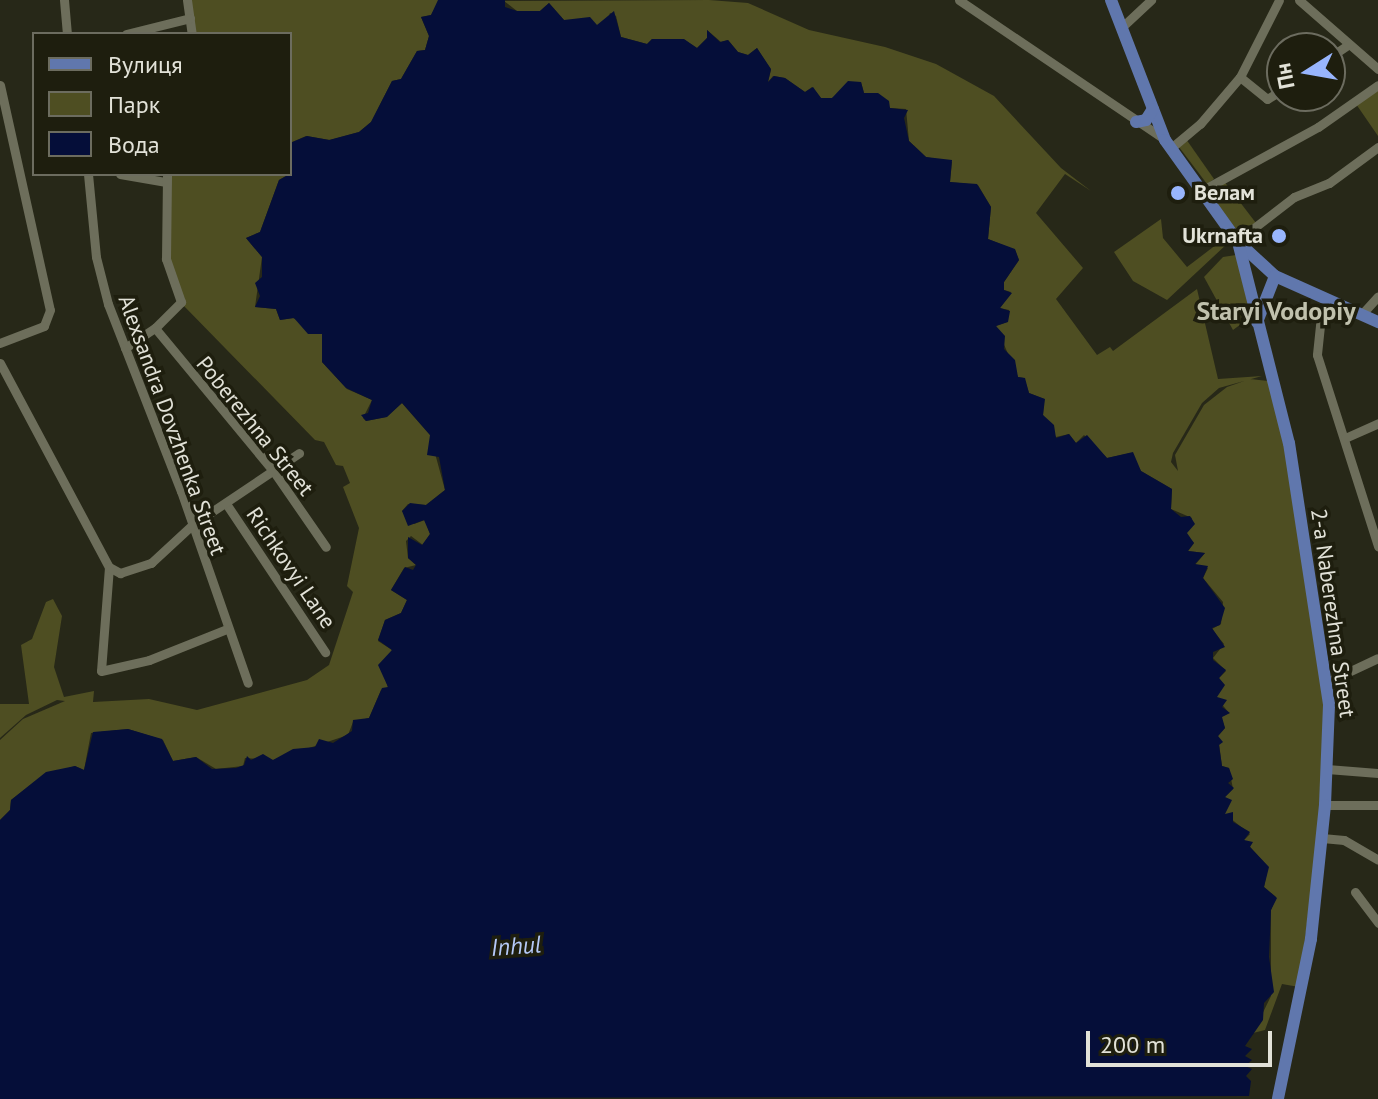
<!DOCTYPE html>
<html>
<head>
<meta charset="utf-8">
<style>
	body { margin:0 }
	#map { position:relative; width:1378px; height:1099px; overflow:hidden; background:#272818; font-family:"PT Sans",sans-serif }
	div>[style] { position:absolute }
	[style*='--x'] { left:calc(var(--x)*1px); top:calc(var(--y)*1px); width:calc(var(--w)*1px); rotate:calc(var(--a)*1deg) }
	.green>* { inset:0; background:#4e4e22 }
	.water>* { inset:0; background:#050e39 }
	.minor>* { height:9px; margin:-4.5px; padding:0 4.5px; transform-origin:4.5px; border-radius:4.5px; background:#6d6e5b }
	.major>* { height:12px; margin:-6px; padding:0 6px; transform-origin:6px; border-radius:6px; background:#6077ad }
	.dots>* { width:22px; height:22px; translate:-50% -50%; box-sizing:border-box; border:4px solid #1e1e0e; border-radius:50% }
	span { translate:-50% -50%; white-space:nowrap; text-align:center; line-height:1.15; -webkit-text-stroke:7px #1e1e0e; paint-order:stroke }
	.poi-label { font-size:22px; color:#e2e2d8; font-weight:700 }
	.left { translate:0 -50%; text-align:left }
	.right { translate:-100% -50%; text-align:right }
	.street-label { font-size:22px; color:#e2e2d8 }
	.water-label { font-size:24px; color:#b5c9f8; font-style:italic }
	.quarter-label { font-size:26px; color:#c0c1ad; font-weight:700 }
	.legend { position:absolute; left:32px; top:32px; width:260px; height:144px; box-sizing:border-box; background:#1e1e0e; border:2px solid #6c6c5f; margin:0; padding:10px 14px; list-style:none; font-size:24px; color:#e2e2d8 }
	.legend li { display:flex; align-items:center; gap:16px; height:40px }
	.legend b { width:40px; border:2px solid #6c6c5f }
	.north { position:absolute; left:1266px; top:32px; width:80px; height:80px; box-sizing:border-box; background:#1e1e0e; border:2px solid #6c6c5f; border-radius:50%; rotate:259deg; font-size:22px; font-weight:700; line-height:32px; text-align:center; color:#e2e2d8 }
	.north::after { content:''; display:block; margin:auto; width:28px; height:36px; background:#98b5fd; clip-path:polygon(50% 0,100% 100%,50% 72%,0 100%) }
	.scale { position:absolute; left:1086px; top:1031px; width:186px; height:36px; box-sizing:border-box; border:4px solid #e2e2d8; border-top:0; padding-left:10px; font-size:24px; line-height:28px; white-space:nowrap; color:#e2e2d8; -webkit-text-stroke:6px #1e1e0e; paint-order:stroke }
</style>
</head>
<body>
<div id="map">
	<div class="green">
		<i style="clip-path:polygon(188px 0,438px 0,439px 2px,431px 15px,421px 17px,429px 36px,425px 50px,417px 51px,401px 79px,392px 81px,371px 122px,359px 132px,330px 140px,306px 136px,290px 143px,290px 34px,194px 34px)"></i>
		<i style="clip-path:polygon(709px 0,748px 3px,809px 30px,885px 47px,936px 64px,994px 96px,1061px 168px,1091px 191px,1065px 174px,1036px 213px,1083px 268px,1056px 299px,1097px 355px,1110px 347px,1113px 351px,1197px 289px,1218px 379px,1262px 376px,1219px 388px,1202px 403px,1173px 453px,1171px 462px,1178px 471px,1175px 455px,1204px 405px,1227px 387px,1250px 379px,1268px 381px,1285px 443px,1324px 707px,1322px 804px,1299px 987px,1282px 984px,1265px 1030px,1253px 1033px,1271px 996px,1271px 910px,1276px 897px,1264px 887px,1268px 867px,1244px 840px,1250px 834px,1225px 814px,1225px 797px,1233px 789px,1229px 768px,1222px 766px,1218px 736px,1225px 728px,1221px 717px,1229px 713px,1216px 697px,1224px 685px,1219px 678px,1226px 671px,1213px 658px,1224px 644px,1212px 629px,1221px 624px,1223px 602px,1203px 578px,1208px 568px,1195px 565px,1205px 553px,1188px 551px,1194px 543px,1186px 535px,1192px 518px,1171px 509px,1172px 489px,1141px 471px,1131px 453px,1107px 458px,1084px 435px,1076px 443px,1069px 434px,1056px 437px,1043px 415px,1044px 399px,1029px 393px,1024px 378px,1018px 377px,996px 326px,1007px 322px,1009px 310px,1000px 308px,1011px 292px,1004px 290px,1004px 282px,1019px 260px,1015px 250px,988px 239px,991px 207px,978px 185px,950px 182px,952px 162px,926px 157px,909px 141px,906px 109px,890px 108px,879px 94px,864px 93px,861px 82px,832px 98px,821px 98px,812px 87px,805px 92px,785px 78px,773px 76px,768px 82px,771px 70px,757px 48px,748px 55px,738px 52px,728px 40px,721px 42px,707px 30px,707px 38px,697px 48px,683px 39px,652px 39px,647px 44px,621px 37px,616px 16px,610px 13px,607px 22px,597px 25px,564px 20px,549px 3px,540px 11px,517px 11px,504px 1px)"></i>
		<i style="clip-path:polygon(1378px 87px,1378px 136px,1356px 104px)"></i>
		<i style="clip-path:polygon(1186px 139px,1214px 179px,1207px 184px,1179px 147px)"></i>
		<i style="clip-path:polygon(169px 174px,289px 174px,279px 180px,260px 232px,246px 238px,262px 257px,255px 307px,276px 309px,280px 320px,293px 318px,322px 334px,322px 362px,347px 389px,372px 400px,363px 418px,366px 421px,386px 417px,402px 403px,430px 435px,445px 490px,426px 505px,408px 504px,402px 511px,414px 524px,425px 520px,430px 534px,423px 545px,411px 536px,406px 541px,408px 558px,416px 565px,404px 568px,391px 590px,407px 600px,401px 613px,385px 620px,378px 641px,392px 650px,382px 666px,388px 688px,381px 690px,369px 718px,353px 722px,348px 735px,273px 760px,245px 758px,243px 766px,216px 769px,196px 757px,173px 761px,163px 740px,128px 729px,91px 733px,84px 770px,75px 766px,41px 777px,11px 800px,10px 810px,0 820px,0 740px,23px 719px,65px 701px,57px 700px,26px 715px,0 738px,0 704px,29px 704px,21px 645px,32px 639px,46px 602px,53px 599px,62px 616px,54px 667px,64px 697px,94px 691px,93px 702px,149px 699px,197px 710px,307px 680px,329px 665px,353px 592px,347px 586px,359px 528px,343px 487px,350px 483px,343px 466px,336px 465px,324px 442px,315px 440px,183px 305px,169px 268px)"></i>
		<i style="clip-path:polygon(1223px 180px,1256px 223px,1240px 236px,1210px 194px)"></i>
		<i style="clip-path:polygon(1161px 219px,1163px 238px,1187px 267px,1225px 238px,1228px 243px,1167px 300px,1133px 281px,1114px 252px)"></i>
		<i style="clip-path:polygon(1236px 255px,1252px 316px,1233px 330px,1204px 277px,1223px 257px)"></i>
	</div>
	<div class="water">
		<i style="clip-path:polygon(438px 0,505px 0,505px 7px,517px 11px,540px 11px,549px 3px,564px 20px,590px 17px,597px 25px,614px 11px,621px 37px,647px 44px,652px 39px,684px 39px,697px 48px,707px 38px,707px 30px,720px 42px,728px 40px,738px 52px,748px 55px,757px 48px,771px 69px,768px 82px,774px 76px,785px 78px,805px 92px,813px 87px,821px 98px,832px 98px,848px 81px,861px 82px,864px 93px,878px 93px,889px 101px,890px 108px,908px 110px,904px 118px,909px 141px,926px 157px,952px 160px,950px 182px,977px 184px,991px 207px,988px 239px,1015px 249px,1019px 260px,1004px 282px,1004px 290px,1012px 293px,1000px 308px,1010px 311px,1008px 322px,996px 326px,1005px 336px,1004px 349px,1015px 360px,1018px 377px,1025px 378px,1029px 393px,1045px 399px,1043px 415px,1054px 425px,1056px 438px,1069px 434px,1076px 443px,1087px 435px,1107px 458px,1133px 452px,1141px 471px,1172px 489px,1171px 509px,1181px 517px,1190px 516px,1195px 524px,1187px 533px,1194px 543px,1188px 551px,1205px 553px,1195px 564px,1208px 566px,1203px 578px,1225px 608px,1220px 625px,1212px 628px,1225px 647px,1213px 652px,1213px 660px,1226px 670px,1219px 678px,1225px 685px,1217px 697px,1227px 700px,1222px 707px,1230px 713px,1222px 717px,1225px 728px,1218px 736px,1223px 742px,1219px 745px,1222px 766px,1229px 768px,1233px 779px,1228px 783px,1234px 788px,1225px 797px,1232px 800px,1225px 814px,1233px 812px,1233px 822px,1250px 832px,1244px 840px,1253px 842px,1250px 847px,1269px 867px,1264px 887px,1277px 898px,1271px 910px,1269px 957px,1274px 992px,1264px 1003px,1263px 1020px,1245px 1046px,1252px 1049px,1245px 1056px,1252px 1060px,1245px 1066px,1252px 1069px,1246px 1076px,1251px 1081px,1249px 1096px,0 1099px,0 820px,10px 810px,11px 800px,46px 772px,75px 766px,84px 770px,93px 732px,128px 729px,162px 739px,173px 761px,196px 757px,212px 769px,236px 768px,244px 765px,247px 756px,251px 760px,263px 754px,273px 760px,293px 749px,315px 747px,319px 739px,333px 743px,352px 731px,353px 720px,369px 718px,382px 688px,388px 687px,378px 665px,392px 650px,378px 640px,385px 620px,401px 613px,407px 600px,391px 590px,405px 567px,413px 570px,416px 565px,408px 558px,408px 537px,422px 545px,430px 534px,424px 520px,408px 526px,402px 511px,410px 503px,426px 505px,445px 490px,439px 457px,427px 455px,430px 435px,402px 403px,387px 417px,366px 421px,361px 415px,368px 413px,372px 400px,346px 388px,322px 362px,322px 334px,308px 334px,294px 318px,280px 320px,276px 309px,255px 307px,260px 296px,255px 283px,262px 277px,262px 257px,246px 238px,260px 232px,279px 180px,290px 174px,290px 143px,307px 136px,329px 140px,359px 132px,371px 122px,392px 81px,401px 79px,417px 51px,425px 50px,429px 36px,421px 17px,431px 15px)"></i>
	</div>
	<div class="minor">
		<i style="--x:64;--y:0;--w:34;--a:85"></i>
		<i style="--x:187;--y:0;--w:34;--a:82"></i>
		<i style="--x:959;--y:0;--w:248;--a:34.1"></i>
		<i style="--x:1299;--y:0;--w:105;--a:41.1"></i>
		<i style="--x:1122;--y:27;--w:40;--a:-43"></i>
		<i style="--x:126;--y:34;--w:66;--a:-14"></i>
		<i style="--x:1330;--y:57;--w:23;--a:-34"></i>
		<i style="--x:1240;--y:77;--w:35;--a:39"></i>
		<i style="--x:1267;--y:99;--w:17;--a:-31"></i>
		<i style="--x:0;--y:85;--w:230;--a:77.5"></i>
		<i style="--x:50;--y:310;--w:17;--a:111"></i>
		<i style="--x:44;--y:326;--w:47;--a:158.9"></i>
		<i style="--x:1171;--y:148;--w:38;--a:-40"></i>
		<i style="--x:1200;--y:124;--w:62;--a:-49.6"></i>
		<i style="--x:1240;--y:77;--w:86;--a:-63.1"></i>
		<i style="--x:88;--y:174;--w:83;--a:84.5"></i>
		<i style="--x:96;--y:257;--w:49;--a:75.7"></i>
		<i style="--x:108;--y:304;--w:201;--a:68.7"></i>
		<i style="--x:181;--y:491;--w:203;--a:70.8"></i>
		<i style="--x:120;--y:174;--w:47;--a:9.9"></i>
		<i style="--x:1201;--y:191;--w:133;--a:-28.7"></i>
		<i style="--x:1318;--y:127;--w:73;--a:-35"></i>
		<i style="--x:1237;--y:241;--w:72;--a:-37.7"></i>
		<i style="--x:1294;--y:197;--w:38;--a:-22"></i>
		<i style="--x:1329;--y:183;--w:61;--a:-36.3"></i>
		<i style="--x:1353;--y:311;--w:10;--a:135"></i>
		<i style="--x:1346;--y:318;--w:25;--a:-175"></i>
		<i style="--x:1321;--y:316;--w:39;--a:96"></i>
		<i style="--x:1317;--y:355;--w:201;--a:72.3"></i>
		<i style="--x:1361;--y:315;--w:25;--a:-48"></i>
		<i style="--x:155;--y:328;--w:187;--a:50.4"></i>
		<i style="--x:274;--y:472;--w:91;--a:55.3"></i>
		<i style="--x:125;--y:348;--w:36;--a:-34"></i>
		<i style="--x:155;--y:328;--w:37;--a:-45"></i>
		<i style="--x:181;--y:302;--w:46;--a:-109.2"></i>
		<i style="--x:166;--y:259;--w:85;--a:-89.3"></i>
		<i style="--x:0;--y:363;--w:231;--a:61.9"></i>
		<i style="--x:109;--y:567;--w:104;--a:94.4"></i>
		<i style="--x:101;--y:671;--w:49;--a:-12.9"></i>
		<i style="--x:149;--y:660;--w:84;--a:-21.7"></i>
		<i style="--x:1345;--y:438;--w:36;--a:-24"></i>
		<i style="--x:227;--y:505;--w:177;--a:56.3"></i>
		<i style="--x:109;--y:567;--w:13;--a:29"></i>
		<i style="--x:120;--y:573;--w:33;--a:-18"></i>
		<i style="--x:151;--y:563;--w:56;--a:-42.8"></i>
		<i style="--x:192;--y:525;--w:129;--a:-33.9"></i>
		<i style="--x:1327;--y:682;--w:56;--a:-25.2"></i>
		<i style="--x:1327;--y:769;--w:51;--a:4.5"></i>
		<i style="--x:1325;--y:805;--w:53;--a:0"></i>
		<i style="--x:1322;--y:838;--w:22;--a:5"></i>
		<i style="--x:1344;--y:840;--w:39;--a:30"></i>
		<i style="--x:1355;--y:892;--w:39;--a:53"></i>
	</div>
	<div class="major">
		<i style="--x:1111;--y:0;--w:150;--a:68.9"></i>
		<i style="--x:1165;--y:140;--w:125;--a:54.4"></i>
		<i style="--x:1238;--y:242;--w:50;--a:42.6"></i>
		<i style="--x:1275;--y:276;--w:113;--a:24.1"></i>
		<i style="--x:1136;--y:122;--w:10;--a:-11"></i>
		<i style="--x:1146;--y:120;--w:13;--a:-58"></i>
		<i style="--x:1238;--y:242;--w:207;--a:75.8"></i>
		<i style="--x:1289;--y:443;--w:265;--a:81.3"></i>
		<i style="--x:1329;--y:705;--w:100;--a:92.3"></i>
		<i style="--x:1325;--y:805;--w:135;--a:96"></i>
		<i style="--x:1311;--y:939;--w:163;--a:101.7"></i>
		<i style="--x:1257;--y:322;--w:49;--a:-68.6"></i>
	</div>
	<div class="dots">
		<i style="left:1178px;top:193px;background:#98b5fd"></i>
		<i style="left:1279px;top:236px;background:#98b5fd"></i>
	</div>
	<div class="poi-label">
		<span class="left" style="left:1194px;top:193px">Велам</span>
		<span class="right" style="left:1263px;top:236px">Ukrnafta</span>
	</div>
	<div class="street-label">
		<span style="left:172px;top:425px;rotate:70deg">Alexsandra Dovzhenka Street</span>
		<span style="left:255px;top:426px;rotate:51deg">Poberezhna Street</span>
		<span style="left:291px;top:568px;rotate:56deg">Richkovyi Lane</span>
		<span style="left:1333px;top:613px;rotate:82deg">2-a Naberezhna Street</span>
	</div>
	<div class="water-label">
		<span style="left:516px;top:946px;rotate:-4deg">Inhul</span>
	</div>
	<div class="quarter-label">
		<span style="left:1276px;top:311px">Staryi Vodopiy</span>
	</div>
	<ul class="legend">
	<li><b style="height:10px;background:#6077ad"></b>Вулиця</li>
	<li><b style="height:22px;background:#4e4e22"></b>Парк</li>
	<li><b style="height:22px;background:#050e39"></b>Вода</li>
	</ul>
	<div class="north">Пн</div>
	<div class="scale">200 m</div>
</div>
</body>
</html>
